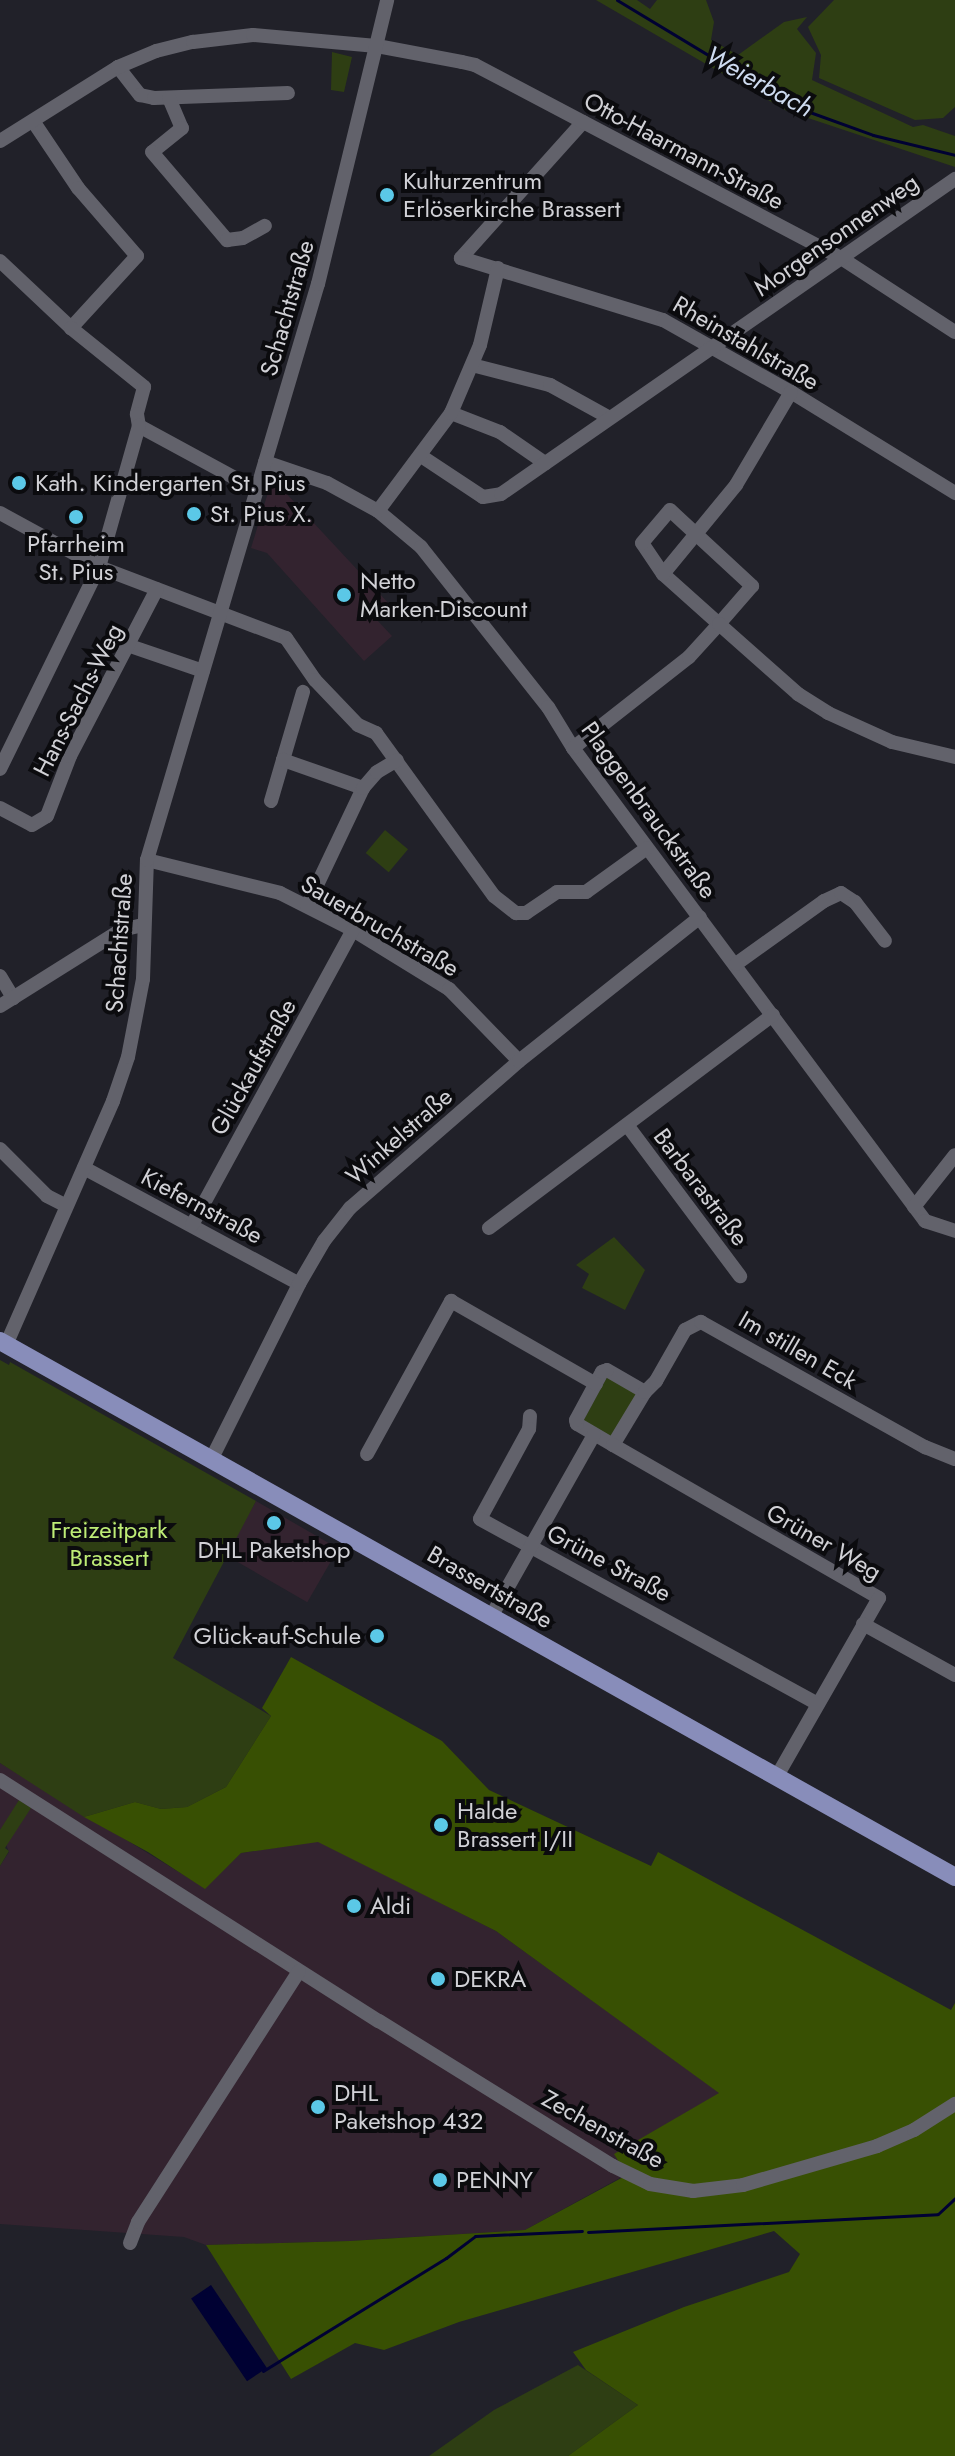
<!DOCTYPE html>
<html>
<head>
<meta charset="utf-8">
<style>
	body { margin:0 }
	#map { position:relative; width:955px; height:2456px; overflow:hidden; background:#212129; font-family:Jost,sans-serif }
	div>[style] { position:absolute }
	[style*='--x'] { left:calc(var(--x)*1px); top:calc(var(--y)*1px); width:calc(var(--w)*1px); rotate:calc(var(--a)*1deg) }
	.commercial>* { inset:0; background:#33232f; transform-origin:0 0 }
	.green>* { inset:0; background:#2e3e13; transform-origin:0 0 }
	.forest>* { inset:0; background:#385003 }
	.water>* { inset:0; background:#000133; transform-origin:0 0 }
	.stream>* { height:3px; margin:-1.5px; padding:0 1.5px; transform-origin:1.5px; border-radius:1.5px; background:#000133 }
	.minor>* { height:14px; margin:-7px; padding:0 7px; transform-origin:7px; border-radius:7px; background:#62626b }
	.major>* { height:18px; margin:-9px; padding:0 9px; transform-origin:9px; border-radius:9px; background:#888dba }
	.dots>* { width:22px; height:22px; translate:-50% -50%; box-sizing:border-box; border:4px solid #0b0b0e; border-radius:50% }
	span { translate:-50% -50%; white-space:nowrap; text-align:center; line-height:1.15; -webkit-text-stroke:8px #0b0b0e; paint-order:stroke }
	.street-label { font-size:24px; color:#d1d1d6 }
	.poi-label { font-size:24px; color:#d1d1d6 }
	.left { translate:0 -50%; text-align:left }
	.right { translate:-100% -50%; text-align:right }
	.park-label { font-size:24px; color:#beec76 }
	.water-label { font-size:26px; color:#cedbf0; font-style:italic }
</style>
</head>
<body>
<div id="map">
	<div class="commercial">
		<i style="clip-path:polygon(270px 486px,284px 491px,392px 607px,377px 620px,392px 636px,364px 661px,267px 553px,251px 548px)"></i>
		<i style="left:256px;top:1501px;width:95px;height:62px;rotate:30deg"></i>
		<i style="clip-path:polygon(0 1763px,205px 1888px,241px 1853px,318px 1841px,496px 1931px,720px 2093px,615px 2154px,627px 2174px,525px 2230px,350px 2241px,206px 2245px,184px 2237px,0 2224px,0 1866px,9px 1852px,0 1830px)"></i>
	</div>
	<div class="green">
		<i style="clip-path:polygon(596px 0,637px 0,650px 9px,657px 0,706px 0,714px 22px,711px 40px,738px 55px,784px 22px,807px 17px,797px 29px,816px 53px,812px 80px,913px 127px,923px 125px,955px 136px,955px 167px,787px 111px)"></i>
		<i style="clip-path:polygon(834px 0,955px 0,955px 107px,943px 118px,915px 120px,819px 78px,821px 55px,808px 27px)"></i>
		<i style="clip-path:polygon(332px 52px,352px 57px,344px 92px,331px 90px)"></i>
		<i style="left:385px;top:830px;width:30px;height:30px;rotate:40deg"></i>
		<i style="clip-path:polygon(614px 1237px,645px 1270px,625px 1310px,582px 1288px,589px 1274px,576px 1265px)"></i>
		<i style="clip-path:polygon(0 1360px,9px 1365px,10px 1362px,256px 1501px,173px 1658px,271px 1716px,226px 1787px,187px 1807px,161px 1809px,135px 1802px,84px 1817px,0 1763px)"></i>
		<i style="clip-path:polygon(608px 1375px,638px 1391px,614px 1437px,608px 1438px,582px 1423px)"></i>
		<i style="clip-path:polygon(19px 1800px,31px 1808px,5px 1848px,9px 1851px,0 1866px,0 1830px)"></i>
		<i style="clip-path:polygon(578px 2365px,638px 2405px,568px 2456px,429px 2456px,494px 2410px)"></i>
	</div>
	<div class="forest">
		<i style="clip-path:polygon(291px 1657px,442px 1741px,489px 1790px,651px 1866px,658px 1852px,951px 2010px,955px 2003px,955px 2456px,568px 2456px,638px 2405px,586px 2370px,573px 2352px,684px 2307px,789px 2272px,800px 2254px,774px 2231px,459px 2322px,384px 2350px,355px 2343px,291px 2379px,206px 2245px,350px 2241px,525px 2230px,627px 2175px,614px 2154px,719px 2093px,496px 1931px,318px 1842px,241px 1853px,205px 1889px,148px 1852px,84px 1817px,135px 1802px,161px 1809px,187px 1807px,226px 1787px,271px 1716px,262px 1708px)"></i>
	</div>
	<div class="water">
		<i style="left:211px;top:2285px;width:100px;height:24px;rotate:56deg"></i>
	</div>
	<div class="stream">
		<i style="--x:617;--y:0;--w:205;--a:31.1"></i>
		<i style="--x:793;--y:106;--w:85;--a:19.9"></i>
		<i style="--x:873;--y:135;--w:84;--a:13.7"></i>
		<i style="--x:588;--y:2232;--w:350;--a:-2.9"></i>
		<i style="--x:938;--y:2214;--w:23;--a:-43"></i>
		<i style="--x:263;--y:2371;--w:215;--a:-31.7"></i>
		<i style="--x:446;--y:2258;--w:36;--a:-37"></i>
		<i style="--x:475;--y:2236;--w:107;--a:-2.7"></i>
	</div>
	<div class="minor">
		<i style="--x:118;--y:67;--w:36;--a:52"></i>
		<i style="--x:140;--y:95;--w:14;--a:12"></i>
		<i style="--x:154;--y:98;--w:134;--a:-2.1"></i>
		<i style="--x:169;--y:98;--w:33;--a:67"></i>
		<i style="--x:182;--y:128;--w:38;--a:141"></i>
		<i style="--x:152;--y:152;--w:116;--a:49.6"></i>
		<i style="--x:227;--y:240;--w:16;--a:-7"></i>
		<i style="--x:243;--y:238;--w:25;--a:-29"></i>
		<i style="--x:33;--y:121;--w:81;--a:56.1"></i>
		<i style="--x:78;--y:188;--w:90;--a:49.1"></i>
		<i style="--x:137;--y:256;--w:98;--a:132.5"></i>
		<i style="--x:583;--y:122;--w:183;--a:131.9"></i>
		<i style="--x:461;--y:258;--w:211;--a:17.1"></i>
		<i style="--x:663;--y:320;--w:147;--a:29.4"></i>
		<i style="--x:791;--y:392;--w:193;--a:31.6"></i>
		<i style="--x:0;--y:141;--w:139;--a:-32.1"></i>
		<i style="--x:118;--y:67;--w:41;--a:-22.8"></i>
		<i style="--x:156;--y:51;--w:38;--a:-14"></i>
		<i style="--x:193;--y:42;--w:60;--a:-6.7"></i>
		<i style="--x:253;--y:35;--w:124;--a:5.1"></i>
		<i style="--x:377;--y:46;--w:86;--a:10.7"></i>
		<i style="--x:462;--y:62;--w:13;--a:13"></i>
		<i style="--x:475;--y:65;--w:414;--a:27.8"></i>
		<i style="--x:841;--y:258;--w:136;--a:33"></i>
		<i style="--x:0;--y:261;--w:98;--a:43.3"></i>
		<i style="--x:71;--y:328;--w:94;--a:38.9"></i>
		<i style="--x:144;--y:387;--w:28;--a:105"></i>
		<i style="--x:137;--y:414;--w:12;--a:81"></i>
		<i style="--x:139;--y:426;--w:134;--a:28.5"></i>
		<i style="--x:472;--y:365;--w:81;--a:14.4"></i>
		<i style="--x:550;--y:385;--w:68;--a:28.8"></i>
		<i style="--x:451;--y:413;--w:53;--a:21.2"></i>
		<i style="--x:500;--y:432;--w:55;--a:34.6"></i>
		<i style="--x:421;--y:456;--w:74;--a:33.5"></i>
		<i style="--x:483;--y:497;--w:18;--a:-9"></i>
		<i style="--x:501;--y:494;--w:553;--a:-34.75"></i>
		<i style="--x:265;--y:462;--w:65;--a:18.7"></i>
		<i style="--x:327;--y:483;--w:58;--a:28.8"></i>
		<i style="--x:378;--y:511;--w:56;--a:39.9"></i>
		<i style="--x:421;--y:547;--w:204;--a:51.6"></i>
		<i style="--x:548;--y:707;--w:48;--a:58.6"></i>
		<i style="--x:573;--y:748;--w:590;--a:53.34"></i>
		<i style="--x:925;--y:1221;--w:32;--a:18"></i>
		<i style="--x:670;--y:510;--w:112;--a:42.8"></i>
		<i style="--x:752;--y:586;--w:50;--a:131"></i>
		<i style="--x:719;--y:624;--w:75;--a:-138.2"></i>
		<i style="--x:663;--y:574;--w:37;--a:-124"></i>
		<i style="--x:642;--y:543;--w:43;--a:-49.7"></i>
		<i style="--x:378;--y:511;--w:122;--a:-53.3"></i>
		<i style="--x:451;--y:413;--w:74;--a:-66.9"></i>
		<i style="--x:480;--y:345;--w:79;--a:-76.8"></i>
		<i style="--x:0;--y:513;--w:113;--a:28.6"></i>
		<i style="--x:99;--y:567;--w:200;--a:20.8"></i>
		<i style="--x:286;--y:638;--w:51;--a:55.4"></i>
		<i style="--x:315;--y:680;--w:62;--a:46.3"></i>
		<i style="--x:358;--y:725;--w:20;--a:24"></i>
		<i style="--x:376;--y:733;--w:201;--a:54.1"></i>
		<i style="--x:494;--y:896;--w:28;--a:38"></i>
		<i style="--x:516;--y:913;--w:10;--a:0"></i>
		<i style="--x:526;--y:913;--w:37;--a:-34"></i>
		<i style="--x:557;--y:892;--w:29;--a:0"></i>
		<i style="--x:586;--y:892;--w:75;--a:-35.8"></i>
		<i style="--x:663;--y:574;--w:115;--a:-50.6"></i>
		<i style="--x:736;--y:485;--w:108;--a:-59.4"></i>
		<i style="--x:130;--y:646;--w:77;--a:18.9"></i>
		<i style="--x:573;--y:748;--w:147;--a:-38.1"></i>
		<i style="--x:689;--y:657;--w:45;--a:-47.7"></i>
		<i style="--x:719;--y:624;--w:106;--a:41.5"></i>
		<i style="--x:798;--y:694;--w:36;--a:32"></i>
		<i style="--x:828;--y:713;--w:70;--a:24.4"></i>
		<i style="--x:892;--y:742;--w:65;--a:13.4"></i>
		<i style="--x:283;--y:760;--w:71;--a:-73.6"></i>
		<i style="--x:0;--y:769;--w:225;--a:-63.9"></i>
		<i style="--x:99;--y:567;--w:147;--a:-74.2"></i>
		<i style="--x:271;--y:801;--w:43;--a:-73.7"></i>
		<i style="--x:283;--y:760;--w:85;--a:19.3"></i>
		<i style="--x:0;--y:808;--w:36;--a:28"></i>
		<i style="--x:32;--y:825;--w:17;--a:-31"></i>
		<i style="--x:47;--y:816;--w:64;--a:-69"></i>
		<i style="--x:70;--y:756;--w:188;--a:-62.5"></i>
		<i style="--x:147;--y:860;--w:137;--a:13.9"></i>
		<i style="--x:280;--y:893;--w:82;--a:26.9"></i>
		<i style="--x:353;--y:930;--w:113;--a:31.6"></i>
		<i style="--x:449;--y:989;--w:100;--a:45.8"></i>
		<i style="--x:307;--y:906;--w:131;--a:-64.6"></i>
		<i style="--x:363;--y:788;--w:21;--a:-49"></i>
		<i style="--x:377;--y:772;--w:23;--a:-31"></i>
		<i style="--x:736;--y:964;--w:108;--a:-35.6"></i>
		<i style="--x:824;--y:901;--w:19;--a:-25"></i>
		<i style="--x:841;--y:893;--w:17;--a:33"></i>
		<i style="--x:855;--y:902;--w:49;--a:52.4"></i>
		<i style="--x:0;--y:976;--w:26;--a:59"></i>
		<i style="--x:0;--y:1006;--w:143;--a:-32.1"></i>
		<i style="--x:121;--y:930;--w:23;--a:-13"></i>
		<i style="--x:627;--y:1125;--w:189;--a:53.2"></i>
		<i style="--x:0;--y:1149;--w:66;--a:45"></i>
		<i style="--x:47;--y:1196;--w:22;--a:27"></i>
		<i style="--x:84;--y:1168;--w:244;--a:28.3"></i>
		<i style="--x:914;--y:1207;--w:66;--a:-51.7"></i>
		<i style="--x:192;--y:1225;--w:336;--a:-61.4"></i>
		<i style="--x:489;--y:1228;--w:355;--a:-36.9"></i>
		<i style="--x:6;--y:1345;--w:266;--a:-66.3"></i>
		<i style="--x:113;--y:1101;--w:46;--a:-71.2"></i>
		<i style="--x:128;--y:1057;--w:79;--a:-79.1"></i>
		<i style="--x:143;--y:979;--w:119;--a:-88.1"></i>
		<i style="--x:147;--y:860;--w:601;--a:-73.47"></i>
		<i style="--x:318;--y:284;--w:292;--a:-76.3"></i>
		<i style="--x:607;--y:1370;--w:44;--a:30.1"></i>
		<i style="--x:645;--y:1392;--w:62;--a:121.1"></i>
		<i style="--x:613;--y:1445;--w:42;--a:-149.7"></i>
		<i style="--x:577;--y:1424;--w:4;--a:-104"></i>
		<i style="--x:576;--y:1420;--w:55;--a:-61.6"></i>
		<i style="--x:602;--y:1372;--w:5;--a:-22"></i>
		<i style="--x:645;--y:1392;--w:16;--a:-45"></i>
		<i style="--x:656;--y:1381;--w:59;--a:-60.4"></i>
		<i style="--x:685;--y:1330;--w:18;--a:-27"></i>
		<i style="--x:701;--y:1322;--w:257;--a:29.2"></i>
		<i style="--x:925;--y:1447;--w:32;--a:22"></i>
		<i style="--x:530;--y:1416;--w:13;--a:94"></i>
		<i style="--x:529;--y:1429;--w:102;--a:118.6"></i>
		<i style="--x:480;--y:1519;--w:385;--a:28.7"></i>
		<i style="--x:613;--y:1445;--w:307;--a:29.9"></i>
		<i style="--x:879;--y:1598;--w:205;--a:119.8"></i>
		<i style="--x:367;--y:1454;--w:175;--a:-61.2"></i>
		<i style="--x:451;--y:1301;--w:167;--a:29.8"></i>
		<i style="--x:212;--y:1458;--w:195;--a:-63.4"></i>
		<i style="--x:299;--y:1284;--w:50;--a:-59.8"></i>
		<i style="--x:324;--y:1241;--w:42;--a:-51.8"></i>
		<i style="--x:350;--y:1208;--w:224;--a:-41"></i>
		<i style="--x:519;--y:1061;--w:231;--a:-38.5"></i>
		<i style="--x:492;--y:1615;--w:207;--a:-60.5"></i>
		<i style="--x:863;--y:1624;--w:105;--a:29"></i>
		<i style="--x:0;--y:1780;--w:449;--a:32.5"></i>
		<i style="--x:379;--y:2021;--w:275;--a:31.8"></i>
		<i style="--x:613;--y:2166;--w:41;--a:25.9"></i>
		<i style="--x:650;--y:2184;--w:44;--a:9.2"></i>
		<i style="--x:693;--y:2191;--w:50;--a:-6.8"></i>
		<i style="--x:743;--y:2185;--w:140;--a:-16.2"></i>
		<i style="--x:877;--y:2146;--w:40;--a:-23.4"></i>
		<i style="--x:914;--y:2130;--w:49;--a:-32.4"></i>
		<i style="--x:130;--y:2243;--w:22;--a:-69"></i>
		<i style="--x:138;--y:2222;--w:298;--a:-57.3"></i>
	</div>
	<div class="major">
		<i style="--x:0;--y:1341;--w:1095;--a:29.3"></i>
	</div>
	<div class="dots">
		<i style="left:387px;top:195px;background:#5bc8e7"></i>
		<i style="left:19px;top:483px;background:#5bc8e7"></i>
		<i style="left:194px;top:514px;background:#5bc8e7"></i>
		<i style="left:76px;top:517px;background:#5bc8e7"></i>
		<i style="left:344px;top:595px;background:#5bc8e7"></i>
		<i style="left:274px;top:1523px;background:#5bc8e7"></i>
		<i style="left:377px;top:1636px;background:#5bc8e7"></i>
		<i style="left:441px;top:1825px;background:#5bc8e7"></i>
		<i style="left:354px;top:1906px;background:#5bc8e7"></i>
		<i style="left:438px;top:1979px;background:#5bc8e7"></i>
		<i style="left:318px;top:2107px;background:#5bc8e7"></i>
		<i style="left:440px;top:2180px;background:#5bc8e7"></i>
	</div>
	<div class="street-label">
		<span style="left:684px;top:151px;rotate:28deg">Otto-Haarmann-Straße</span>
		<span style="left:836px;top:235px;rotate:-35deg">Morgensonnenweg</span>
		<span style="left:287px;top:308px;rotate:-74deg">Schachtstraße</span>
		<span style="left:746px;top:343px;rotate:30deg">Rheinstahlstraße</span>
		<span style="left:78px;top:700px;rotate:-63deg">Hans-Sachs-Weg</span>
		<span style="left:649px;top:810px;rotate:54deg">Plaggenbrauckstraße</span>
		<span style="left:380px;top:926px;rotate:30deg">Sauerbruchstraße</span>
		<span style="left:119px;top:943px;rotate:-86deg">Schachtstraße</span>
		<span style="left:253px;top:1067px;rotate:-61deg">Glückaufstraße</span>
		<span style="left:399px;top:1136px;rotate:-41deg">Winkelstraße</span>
		<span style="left:701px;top:1187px;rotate:53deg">Barbarastraße</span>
		<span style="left:202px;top:1206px;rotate:28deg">Kiefernstraße</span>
		<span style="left:798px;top:1350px;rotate:30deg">Im stillen Eck</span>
		<span style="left:824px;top:1542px;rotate:30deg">Grüner Weg</span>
		<span style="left:609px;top:1563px;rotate:28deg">Grüne Straße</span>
		<span style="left:490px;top:1587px;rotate:30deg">Brassertstraße</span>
		<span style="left:603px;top:2129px;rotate:29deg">Zechenstraße</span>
	</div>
	<div class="poi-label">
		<span class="left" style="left:403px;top:195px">Kulturzentrum<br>Erlöserkirche Brassert</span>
		<span class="left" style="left:35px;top:483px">Kath. Kindergarten St. Pius</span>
		<span class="left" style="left:210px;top:514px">St. Pius X.</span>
		<span style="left:76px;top:558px">Pfarrheim<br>St. Pius</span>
		<span class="left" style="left:360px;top:595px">Netto<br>Marken-Discount</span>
		<span style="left:274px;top:1550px">DHL Paketshop</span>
		<span class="right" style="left:361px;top:1636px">Glück-auf-Schule</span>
		<span class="left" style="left:457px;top:1825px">Halde<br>Brassert I/II</span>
		<span class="left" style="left:370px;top:1906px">Aldi</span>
		<span class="left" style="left:454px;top:1979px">DEKRA</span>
		<span class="left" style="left:334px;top:2107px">DHL<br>Paketshop 432</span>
		<span class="left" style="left:456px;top:2180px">PENNY</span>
	</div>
	<div class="park-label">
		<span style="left:109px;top:1544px">Freizeitpark<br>Brassert</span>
	</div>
	<div class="water-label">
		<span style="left:759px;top:82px;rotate:29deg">Weierbach</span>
	</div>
</div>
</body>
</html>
